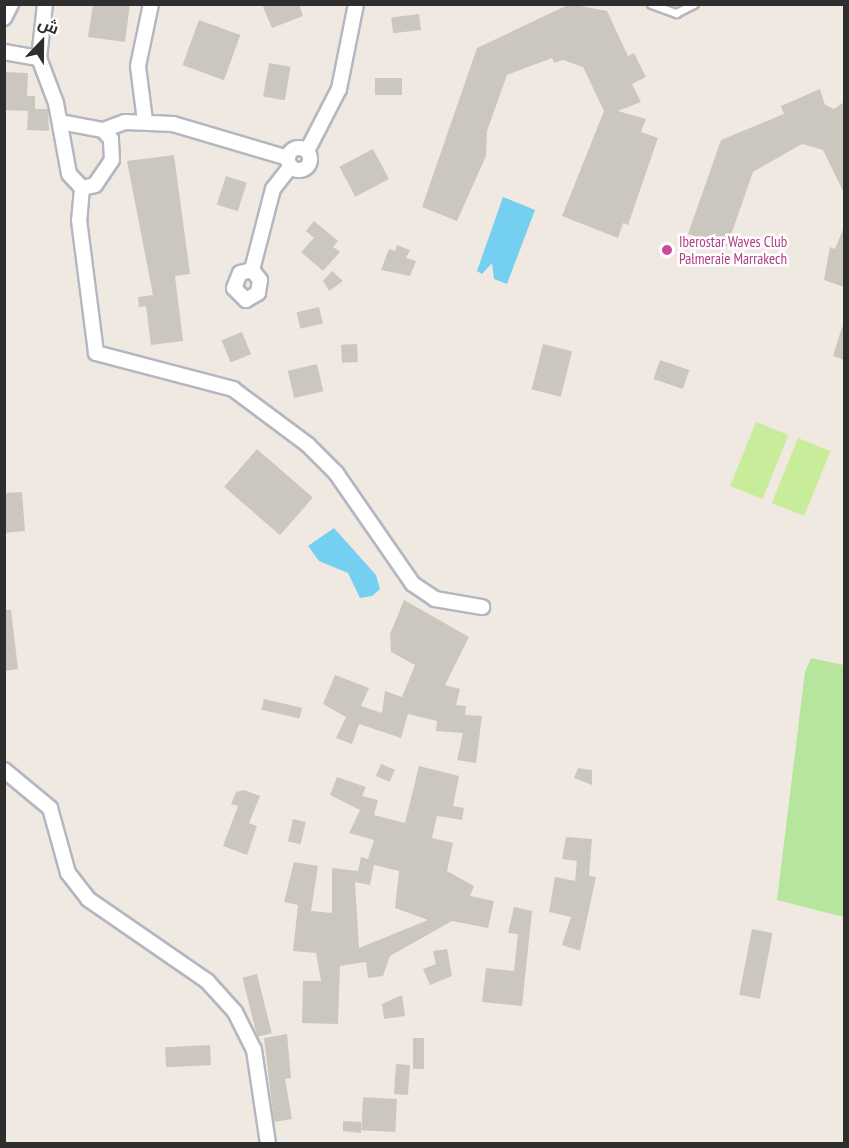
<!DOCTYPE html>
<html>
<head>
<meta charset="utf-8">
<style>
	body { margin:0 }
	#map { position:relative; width:849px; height:1148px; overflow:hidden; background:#efe9e1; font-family:"PT Sans Narrow",Cairo,sans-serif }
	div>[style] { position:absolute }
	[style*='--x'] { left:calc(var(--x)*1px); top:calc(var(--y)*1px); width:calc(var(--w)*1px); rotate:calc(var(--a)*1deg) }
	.green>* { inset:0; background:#b6e59e }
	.pitch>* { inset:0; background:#c9ec9a; transform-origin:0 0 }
	.water>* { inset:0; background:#75cff0 }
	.building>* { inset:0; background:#cbc7bf; transform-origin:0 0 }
	.roads { filter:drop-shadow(2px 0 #b4b7c1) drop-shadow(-2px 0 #b4b7c1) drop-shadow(0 2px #b4b7c1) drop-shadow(0 -2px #b4b7c1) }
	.service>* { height:7px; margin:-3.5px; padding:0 3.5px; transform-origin:3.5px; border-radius:3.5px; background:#fff }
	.minor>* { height:14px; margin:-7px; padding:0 7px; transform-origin:7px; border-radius:7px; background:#fff }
	.minor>.ring { margin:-7px; padding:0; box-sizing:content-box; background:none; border:14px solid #fff; border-radius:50% }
	.dots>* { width:16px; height:16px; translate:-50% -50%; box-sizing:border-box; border:3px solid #fff; border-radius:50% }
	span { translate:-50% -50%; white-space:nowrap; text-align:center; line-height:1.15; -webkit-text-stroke:5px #fff; paint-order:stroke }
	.hotel-label { font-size:15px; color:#b23c85 }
	.left { translate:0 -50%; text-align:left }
	.frame { position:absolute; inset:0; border:6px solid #2e2e2e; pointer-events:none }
	.north { position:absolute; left:12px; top:12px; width:60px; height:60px; -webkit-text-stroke:4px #fff; paint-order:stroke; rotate:22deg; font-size:16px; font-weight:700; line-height:24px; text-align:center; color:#2e2e2e }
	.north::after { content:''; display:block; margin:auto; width:21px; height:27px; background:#2e2e2e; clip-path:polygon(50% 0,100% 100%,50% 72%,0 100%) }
</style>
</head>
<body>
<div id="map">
	<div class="green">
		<i style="clip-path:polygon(811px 658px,844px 665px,844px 917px,777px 900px,805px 672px)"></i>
	</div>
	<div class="pitch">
		<i style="left:756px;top:422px;width:35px;height:69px;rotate:22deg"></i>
		<i style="left:798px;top:438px;width:35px;height:70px;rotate:22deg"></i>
	</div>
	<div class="water">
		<i style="clip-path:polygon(503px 197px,535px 210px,507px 284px,494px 279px,492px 263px,482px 274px,477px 271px)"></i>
		<i style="clip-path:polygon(334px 528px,376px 575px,380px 589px,372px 596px,360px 598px,348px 573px,319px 561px,308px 546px)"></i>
	</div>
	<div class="building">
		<i style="clip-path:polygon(93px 4px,130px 4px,125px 42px,88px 37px)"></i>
		<i style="clip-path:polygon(270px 4px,299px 4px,303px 16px,272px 28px,263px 7px)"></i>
		<i style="clip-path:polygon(570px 4px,607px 11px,628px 56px,634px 53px,646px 77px,632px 84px,641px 102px,618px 111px,646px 119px,641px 132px,658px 138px,628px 225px,623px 223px,618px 238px,562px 216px,604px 111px,583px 67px,563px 60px,554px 63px,552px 58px,507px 75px,487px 131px,486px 156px,457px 221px,422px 207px,477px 48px)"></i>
		<i style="left:419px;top:14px;width:16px;height:28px;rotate:83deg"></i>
		<i style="left:199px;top:20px;width:44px;height:48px;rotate:20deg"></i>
		<i style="left:269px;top:63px;width:22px;height:34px;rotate:10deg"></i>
		<i style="clip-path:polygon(4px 72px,28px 73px,27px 96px,35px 96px,35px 109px,48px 109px,49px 131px,27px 130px,28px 111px,4px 110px)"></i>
		<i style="left:375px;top:78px;width:27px;height:17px"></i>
		<i style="clip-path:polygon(820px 89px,825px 105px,834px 109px,844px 102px,844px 193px,823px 150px,802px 144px,753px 172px,727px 246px,688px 234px,721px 140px,784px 114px,781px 106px)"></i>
		<i style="left:373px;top:149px;width:34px;height:38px;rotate:62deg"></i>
		<i style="clip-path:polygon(174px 155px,190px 274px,175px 276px,183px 341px,151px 345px,146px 306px,139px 307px,138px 297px,153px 295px,127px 161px)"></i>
		<i style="left:226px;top:176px;width:22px;height:30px;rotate:18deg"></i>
		<i style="clip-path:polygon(314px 221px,338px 241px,333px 247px,340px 252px,323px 271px,301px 252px,314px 238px,306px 231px)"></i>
		<i style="clip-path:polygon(844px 227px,844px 287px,824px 280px,830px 247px,835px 249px)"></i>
		<i style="clip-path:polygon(397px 245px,410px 250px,406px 258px,416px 261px,410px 276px,381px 270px,389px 249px,395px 251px)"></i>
		<i style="clip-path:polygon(332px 271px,343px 281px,329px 291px,323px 281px)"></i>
		<i style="left:319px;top:307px;width:17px;height:23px;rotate:77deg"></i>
		<i style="clip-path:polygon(842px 327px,844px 327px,844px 360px,833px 356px)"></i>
		<i style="left:242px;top:332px;width:24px;height:22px;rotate:68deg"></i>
		<i style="left:357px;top:344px;width:18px;height:16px;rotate:87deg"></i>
		<i style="left:543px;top:344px;width:30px;height:47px;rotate:14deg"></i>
		<i style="left:660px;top:360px;width:31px;height:20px;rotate:19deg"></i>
		<i style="left:317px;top:364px;width:28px;height:30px;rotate:77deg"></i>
		<i style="left:257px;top:449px;width:74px;height:50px;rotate:41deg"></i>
		<i style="clip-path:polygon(22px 492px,25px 531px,4px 533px,4px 493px)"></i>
		<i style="clip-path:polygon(404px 600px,469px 637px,445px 685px,460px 689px,456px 705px,466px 706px,465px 715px,482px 716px,476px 763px,457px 760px,463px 733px,436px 731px,437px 721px,408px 714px,401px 738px,359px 724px,352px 744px,336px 738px,346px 717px,323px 704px,335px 675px,369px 688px,361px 706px,382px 713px,385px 691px,402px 697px,415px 665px,391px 652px,390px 634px)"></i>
		<i style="clip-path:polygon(4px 610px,11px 610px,18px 669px,4px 671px)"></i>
		<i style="left:264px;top:699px;width:39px;height:11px;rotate:13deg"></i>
		<i style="left:381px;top:764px;width:15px;height:13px;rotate:23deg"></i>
		<i style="clip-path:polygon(evenodd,419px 766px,459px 776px,453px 806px,464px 808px,462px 820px,437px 816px,432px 838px,453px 843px,447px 871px,474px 886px,470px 896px,494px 901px,488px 928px,452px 921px,390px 956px,383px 976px,368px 978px,366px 962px,340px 966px,338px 1024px,302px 1023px,303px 981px,321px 981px,316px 953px,293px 951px,298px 905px,284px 902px,294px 862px,318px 866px,311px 911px,332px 913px,332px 868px,358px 871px,361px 857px,368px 859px,374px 840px,349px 833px,360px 810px,330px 795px,337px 777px,366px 787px,362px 796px,378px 800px,374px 815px,405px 823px,419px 766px,374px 865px,399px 871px,395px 908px,428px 920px,359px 948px,355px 882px,370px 885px,374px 865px)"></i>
		<i style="clip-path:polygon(578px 768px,592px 770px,592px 785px,574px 778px)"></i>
		<i style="clip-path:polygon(244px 790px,260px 796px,249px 823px,257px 826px,247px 855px,223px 846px,238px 806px,231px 804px,236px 792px)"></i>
		<i style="left:293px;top:819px;width:13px;height:23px;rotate:13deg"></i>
		<i style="clip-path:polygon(566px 837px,592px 839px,589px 876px,596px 877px,580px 951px,562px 945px,571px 917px,549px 912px,555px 877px,575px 881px,577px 861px,562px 859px)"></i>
		<i style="clip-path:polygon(514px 907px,532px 911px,522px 1006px,482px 1002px,486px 968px,514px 971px,518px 934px,508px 933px)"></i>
		<i style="left:752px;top:929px;width:21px;height:67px;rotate:11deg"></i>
		<i style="clip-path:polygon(447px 949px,452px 976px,430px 985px,423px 969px,436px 964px,433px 951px)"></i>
		<i style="left:257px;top:974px;width:61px;height:15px;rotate:76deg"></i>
		<i style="clip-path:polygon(402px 995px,405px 1016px,384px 1019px,382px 1004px)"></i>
		<i style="clip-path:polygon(287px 1034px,291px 1078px,285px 1079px,292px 1119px,274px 1122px,264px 1038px)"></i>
		<i style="left:413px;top:1038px;width:11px;height:31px"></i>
		<i style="left:210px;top:1045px;width:20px;height:45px;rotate:87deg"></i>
		<i style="left:396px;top:1064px;width:14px;height:30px;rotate:4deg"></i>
		<i style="left:397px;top:1099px;width:33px;height:34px;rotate:93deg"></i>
		<i style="clip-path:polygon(343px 1121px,361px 1122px,361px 1133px,343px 1131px)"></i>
	</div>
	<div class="roads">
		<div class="service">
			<i style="--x:651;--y:4;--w:27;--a:20"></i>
			<i style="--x:676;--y:13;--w:20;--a:-27"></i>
		</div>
		<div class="minor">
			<i style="--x:45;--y:4;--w:54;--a:96.3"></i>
			<i style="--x:39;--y:58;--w:48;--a:69.3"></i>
			<i style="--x:56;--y:103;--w:72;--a:79.6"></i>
			<i style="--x:69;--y:174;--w:19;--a:47"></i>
			<i style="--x:82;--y:188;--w:32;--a:95"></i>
			<i style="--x:79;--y:220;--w:134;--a:82.7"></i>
			<i style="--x:96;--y:353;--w:142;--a:14.7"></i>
			<i style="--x:233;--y:389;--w:94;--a:36.7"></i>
			<i style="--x:308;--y:445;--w:40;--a:45"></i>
			<i style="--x:336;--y:473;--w:135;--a:55.3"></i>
			<i style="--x:413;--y:584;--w:27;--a:34"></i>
			<i style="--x:435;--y:599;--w:48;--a:9.7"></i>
			<i style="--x:4;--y:18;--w:16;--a:-63"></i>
			<i style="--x:4;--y:52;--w:36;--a:10"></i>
			<i style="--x:145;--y:121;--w:55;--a:-97.3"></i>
			<i style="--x:138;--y:66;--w:63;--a:-78.2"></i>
			<i style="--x:60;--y:122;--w:44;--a:10.5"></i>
			<i style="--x:103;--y:130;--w:23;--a:-20"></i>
			<i style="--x:125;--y:122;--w:48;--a:2.4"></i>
			<i style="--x:173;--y:124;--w:120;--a:16.5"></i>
			<i class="ring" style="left:288px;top:148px;width:8px;height:8px"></i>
			<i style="--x:307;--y:151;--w:70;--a:-62.7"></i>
			<i style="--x:339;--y:89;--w:87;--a:-78.7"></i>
			<i style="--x:82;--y:188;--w:13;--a:-13"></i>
			<i style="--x:95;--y:185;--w:30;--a:-56"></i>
			<i style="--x:112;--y:160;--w:21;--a:-93"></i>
			<i style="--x:111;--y:139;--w:12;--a:-132"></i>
			<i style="--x:252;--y:270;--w:13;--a:51"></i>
			<i style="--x:260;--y:280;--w:13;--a:99"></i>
			<i style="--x:258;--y:293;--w:14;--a:150"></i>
			<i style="--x:246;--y:300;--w:17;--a:-135"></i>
			<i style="--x:234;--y:288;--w:16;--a:-68"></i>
			<i style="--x:240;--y:273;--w:12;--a:-14"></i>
			<i style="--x:252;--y:270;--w:84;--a:-75.5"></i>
			<i style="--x:273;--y:189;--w:29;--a:-52"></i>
			<i style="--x:4;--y:770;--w:60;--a:39.6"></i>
			<i style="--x:50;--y:808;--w:67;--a:74.5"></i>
			<i style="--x:68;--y:873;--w:33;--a:52"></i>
			<i style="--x:88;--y:899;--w:145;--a:34.6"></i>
			<i style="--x:207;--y:981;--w:42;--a:47.9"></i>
			<i style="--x:235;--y:1012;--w:42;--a:63.4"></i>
			<i style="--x:254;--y:1050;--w:95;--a:81.5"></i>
		</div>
	</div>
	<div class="dots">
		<i style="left:667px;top:250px;background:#d1479c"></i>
	</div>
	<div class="hotel-label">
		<span class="left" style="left:679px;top:250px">Iberostar Waves Club<br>Palmeraie Marrakech</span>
	</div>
	<div class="frame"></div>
	<div class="north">ش</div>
</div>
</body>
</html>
